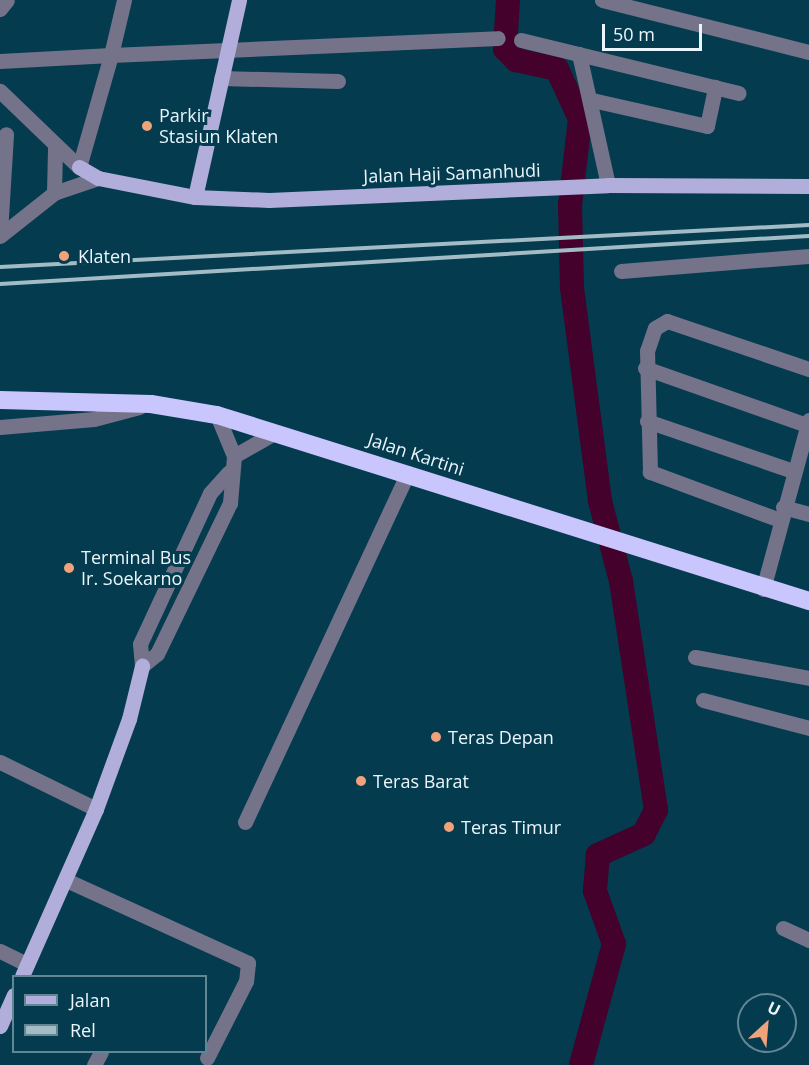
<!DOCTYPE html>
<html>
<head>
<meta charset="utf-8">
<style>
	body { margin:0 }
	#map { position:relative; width:809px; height:1065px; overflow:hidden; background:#053b4e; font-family:"Open Sans",sans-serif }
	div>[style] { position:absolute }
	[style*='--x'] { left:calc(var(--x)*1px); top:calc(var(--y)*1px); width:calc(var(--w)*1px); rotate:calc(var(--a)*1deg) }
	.river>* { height:24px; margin:-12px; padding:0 12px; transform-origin:12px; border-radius:12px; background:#43012c }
	.minor>* { height:15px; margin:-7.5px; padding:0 7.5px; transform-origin:7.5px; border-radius:7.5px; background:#747389 }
	.major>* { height:15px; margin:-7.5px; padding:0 7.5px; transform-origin:7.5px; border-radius:7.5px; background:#b1aedc }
	.highway>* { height:18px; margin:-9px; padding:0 9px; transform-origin:9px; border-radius:9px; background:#c9c6fd }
	.rail>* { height:4px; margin:-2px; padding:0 2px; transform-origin:2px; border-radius:2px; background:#a2bbc5 }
	.dots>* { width:16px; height:16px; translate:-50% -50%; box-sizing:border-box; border:3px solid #053b4e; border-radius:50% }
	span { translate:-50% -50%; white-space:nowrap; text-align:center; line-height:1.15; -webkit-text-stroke:6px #053b4e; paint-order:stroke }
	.poi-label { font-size:18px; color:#eaf6fc }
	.left { translate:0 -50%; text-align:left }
	.street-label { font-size:18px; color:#eaf6fc }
	.legend { position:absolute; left:12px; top:975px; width:195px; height:78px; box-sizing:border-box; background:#053b4e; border:2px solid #618694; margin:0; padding:8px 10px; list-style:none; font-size:18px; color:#eaf6fc }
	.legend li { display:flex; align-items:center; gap:12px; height:30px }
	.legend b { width:30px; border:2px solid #618694 }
	.north { position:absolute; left:737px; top:993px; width:60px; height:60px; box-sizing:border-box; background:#053b4e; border:2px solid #618694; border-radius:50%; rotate:26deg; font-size:16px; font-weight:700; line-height:24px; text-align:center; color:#eaf6fc }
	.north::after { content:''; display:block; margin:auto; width:21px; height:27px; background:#f0a27a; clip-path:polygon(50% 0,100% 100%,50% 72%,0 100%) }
	.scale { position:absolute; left:602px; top:24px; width:100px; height:27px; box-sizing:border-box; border:3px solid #eaf6fc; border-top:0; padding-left:8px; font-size:18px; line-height:21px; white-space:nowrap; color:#eaf6fc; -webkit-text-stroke:4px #053b4e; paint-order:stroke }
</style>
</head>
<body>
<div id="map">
	<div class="river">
		<i style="--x:508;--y:0;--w:49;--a:93.5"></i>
		<i style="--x:505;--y:49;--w:16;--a:45"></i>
		<i style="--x:516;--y:60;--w:42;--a:12.4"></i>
		<i style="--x:557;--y:69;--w:55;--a:65.3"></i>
		<i style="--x:580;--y:119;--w:87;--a:96.6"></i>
		<i style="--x:570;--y:205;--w:83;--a:88.6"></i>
		<i style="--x:572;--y:288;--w:215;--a:82.5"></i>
		<i style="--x:600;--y:501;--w:83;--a:75.3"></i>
		<i style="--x:621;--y:581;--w:232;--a:81.3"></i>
		<i style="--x:656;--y:810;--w:27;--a:117"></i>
		<i style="--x:644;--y:834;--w:51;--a:155.5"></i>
		<i style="--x:598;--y:855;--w:36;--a:95"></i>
		<i style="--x:595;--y:891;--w:56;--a:70.3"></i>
		<i style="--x:614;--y:944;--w:125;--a:105.3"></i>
	</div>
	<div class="minor">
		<i style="--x:124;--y:0;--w:57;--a:103.3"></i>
		<i style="--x:111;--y:55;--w:387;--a:-2.5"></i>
		<i style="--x:602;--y:0;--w:213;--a:14.1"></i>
		<i style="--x:0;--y:9;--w:11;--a:-52"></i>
		<i style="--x:521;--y:40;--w:224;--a:13.7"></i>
		<i style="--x:579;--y:54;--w:134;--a:77.5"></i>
		<i style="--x:0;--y:61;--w:111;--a:-3.1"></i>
		<i style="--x:111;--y:55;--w:116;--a:105.9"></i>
		<i style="--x:79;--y:167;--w:110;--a:-136.1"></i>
		<i style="--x:221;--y:78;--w:117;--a:1.5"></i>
		<i style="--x:592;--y:100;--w:118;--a:12.7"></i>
		<i style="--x:707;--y:126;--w:40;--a:-78"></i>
		<i style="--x:54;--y:193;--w:45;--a:-88.7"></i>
		<i style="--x:0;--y:233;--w:99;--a:-86.5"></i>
		<i style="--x:0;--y:236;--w:69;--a:-38.5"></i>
		<i style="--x:54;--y:193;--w:46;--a:-18.8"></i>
		<i style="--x:621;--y:271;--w:189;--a:-4.6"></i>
		<i style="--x:645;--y:368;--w:172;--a:19.4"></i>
		<i style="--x:647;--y:421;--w:154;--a:18.9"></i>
		<i style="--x:0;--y:427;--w:94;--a:-4.9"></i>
		<i style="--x:94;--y:419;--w:47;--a:-14.9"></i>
		<i style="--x:234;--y:456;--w:48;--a:-29.7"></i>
		<i style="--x:783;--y:507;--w:27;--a:15"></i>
		<i style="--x:780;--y:520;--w:139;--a:-159.7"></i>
		<i style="--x:650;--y:472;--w:121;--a:-91.4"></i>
		<i style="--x:647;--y:351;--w:24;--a:-71"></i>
		<i style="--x:655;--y:328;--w:14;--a:-30"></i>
		<i style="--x:667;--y:321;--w:150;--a:18.7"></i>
		<i style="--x:763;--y:589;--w:175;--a:-74.8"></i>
		<i style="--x:695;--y:657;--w:116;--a:10.4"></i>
		<i style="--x:142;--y:666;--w:19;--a:-39"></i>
		<i style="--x:157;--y:654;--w:168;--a:-64.2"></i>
		<i style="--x:230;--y:503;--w:47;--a:-85.1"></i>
		<i style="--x:234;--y:456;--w:44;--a:-112.5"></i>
		<i style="--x:142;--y:666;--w:22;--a:-95"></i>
		<i style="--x:140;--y:644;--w:166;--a:-65.1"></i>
		<i style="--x:210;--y:493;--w:28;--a:-48"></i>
		<i style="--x:703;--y:700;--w:110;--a:14.8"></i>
		<i style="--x:0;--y:762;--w:107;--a:26.1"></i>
		<i style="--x:245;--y:822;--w:385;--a:-65"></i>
		<i style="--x:66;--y:880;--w:200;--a:24.5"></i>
		<i style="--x:248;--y:963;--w:18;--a:96"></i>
		<i style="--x:246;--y:981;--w:86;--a:116.9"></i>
		<i style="--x:783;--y:928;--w:29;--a:25"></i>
		<i style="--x:0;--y:951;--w:30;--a:26"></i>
		<i style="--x:94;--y:1065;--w:15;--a:-62"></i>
	</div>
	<div class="major">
		<i style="--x:79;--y:167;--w:22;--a:30"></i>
		<i style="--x:98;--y:178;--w:99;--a:11.1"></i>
		<i style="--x:195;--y:197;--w:74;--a:2.3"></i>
		<i style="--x:269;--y:200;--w:339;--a:-2.5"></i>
		<i style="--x:608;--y:185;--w:201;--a:0.3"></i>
		<i style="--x:195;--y:197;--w:202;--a:-77.4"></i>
		<i style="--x:22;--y:976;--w:183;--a:-66.1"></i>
		<i style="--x:96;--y:809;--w:96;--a:-69.9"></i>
		<i style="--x:129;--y:719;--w:55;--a:-76.2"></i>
		<i style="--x:0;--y:1026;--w:34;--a:-66"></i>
	</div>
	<div class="highway">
		<i style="--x:0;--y:400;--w:151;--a:1.5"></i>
		<i style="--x:151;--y:404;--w:67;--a:9.5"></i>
		<i style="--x:217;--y:415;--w:621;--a:17.44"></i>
	</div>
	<div class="rail">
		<i style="--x:0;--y:267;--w:810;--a:-2.97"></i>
		<i style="--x:0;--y:284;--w:810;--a:-3.4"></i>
	</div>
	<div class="dots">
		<i style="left:147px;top:126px;background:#f0a27a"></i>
		<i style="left:64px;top:256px;background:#f0a27a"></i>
		<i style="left:69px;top:568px;background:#f0a27a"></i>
		<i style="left:436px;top:737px;background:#f0a27a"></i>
		<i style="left:361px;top:781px;background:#f0a27a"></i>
		<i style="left:449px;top:827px;background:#f0a27a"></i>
	</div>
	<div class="poi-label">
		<span class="left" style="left:159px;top:126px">Parkir<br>Stasiun Klaten</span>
		<span class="left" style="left:78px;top:256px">Klaten</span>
		<span class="left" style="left:81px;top:568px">Terminal Bus<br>Ir. Soekarno</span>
		<span class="left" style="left:448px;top:737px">Teras Depan</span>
		<span class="left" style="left:373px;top:781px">Teras Barat</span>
		<span class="left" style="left:461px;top:827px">Teras Timur</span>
	</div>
	<div class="street-label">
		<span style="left:452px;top:173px;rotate:-2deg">Jalan Haji Samanhudi</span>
		<span style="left:416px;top:454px;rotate:18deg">Jalan Kartini</span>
	</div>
	<ul class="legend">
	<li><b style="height:8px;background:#b1aedc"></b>Jalan</li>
	<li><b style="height:8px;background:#a2bbc5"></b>Rel</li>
	</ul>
	<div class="north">U</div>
	<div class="scale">50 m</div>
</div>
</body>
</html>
